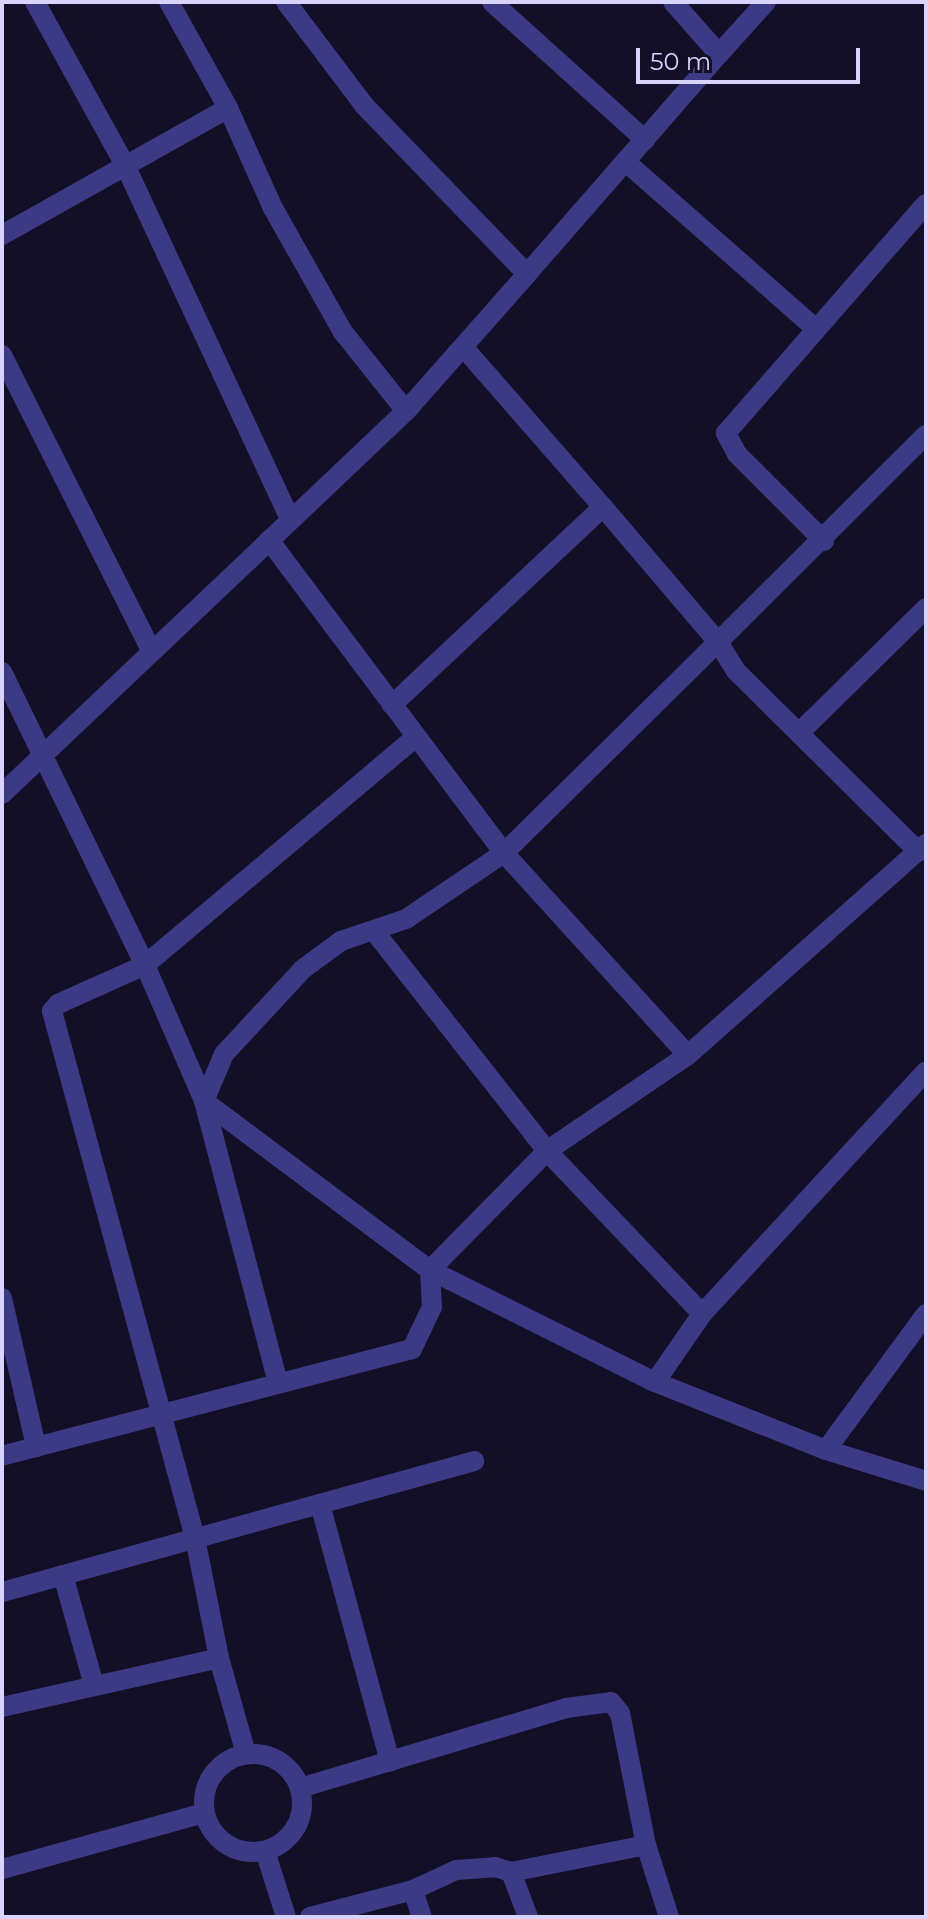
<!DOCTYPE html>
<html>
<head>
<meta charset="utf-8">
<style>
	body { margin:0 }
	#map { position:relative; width:928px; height:1919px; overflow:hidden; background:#130f26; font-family:Montserrat,sans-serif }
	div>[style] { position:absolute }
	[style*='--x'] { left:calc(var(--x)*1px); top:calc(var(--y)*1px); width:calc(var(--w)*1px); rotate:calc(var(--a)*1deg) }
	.street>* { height:20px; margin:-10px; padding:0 10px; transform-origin:10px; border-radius:10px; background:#3d3a85 }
	.street>.ring { margin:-10px; padding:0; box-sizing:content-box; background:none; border:20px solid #3d3a85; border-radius:50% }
	span { translate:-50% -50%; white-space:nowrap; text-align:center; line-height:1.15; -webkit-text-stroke:7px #130f26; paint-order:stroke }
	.frame { position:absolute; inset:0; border:4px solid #d9d4ff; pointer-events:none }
	.scale { position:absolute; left:636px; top:48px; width:224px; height:36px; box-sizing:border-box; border:4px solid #d9d4ff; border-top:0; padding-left:10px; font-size:24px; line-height:28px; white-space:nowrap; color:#d9d4ff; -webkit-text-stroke:6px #130f26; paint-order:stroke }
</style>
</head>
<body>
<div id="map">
	<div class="street">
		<i style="--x:35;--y:2;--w:186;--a:61.1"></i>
		<i style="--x:125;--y:165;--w:391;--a:65"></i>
		<i style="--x:169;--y:2;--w:121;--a:60.9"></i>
		<i style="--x:228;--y:108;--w:110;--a:65.8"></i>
		<i style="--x:273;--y:208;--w:142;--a:60.6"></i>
		<i style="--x:343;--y:332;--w:101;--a:51.4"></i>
		<i style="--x:492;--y:2;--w:206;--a:42"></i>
		<i style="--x:719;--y:54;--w:70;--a:-47.9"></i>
		<i style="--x:626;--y:162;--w:253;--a:41.3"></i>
		<i style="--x:2;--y:235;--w:259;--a:-29.3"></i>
		<i style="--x:527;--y:274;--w:292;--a:-48.9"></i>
		<i style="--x:719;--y:54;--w:69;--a:-131.5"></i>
		<i style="--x:465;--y:349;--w:210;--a:48.9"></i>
		<i style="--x:2;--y:355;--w:330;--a:63.2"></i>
		<i style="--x:269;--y:540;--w:391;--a:53.1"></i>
		<i style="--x:504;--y:853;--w:273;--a:47.7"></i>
		<i style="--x:688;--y:1055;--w:318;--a:-41.6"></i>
		<i style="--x:824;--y:541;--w:123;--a:-135"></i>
		<i style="--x:737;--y:454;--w:24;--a:-118"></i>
		<i style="--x:726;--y:433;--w:304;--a:-48.9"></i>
		<i style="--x:2;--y:672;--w:326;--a:64"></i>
		<i style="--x:145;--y:965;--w:148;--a:66.5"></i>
		<i style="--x:204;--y:1101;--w:282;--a:36.8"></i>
		<i style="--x:430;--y:1270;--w:37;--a:87"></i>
		<i style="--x:432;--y:1307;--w:47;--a:115.5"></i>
		<i style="--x:412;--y:1349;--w:424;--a:165.4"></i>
		<i style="--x:392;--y:705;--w:289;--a:-43.2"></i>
		<i style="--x:603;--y:507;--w:177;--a:49.6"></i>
		<i style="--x:718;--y:642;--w:293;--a:-44.9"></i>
		<i style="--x:800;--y:732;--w:177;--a:-44.5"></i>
		<i style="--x:2;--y:794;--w:557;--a:-43.47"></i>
		<i style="--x:406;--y:411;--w:183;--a:-48.5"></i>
		<i style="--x:527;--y:274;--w:235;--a:-134"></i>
		<i style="--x:364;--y:105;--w:129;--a:-127.1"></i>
		<i style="--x:374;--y:931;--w:280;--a:51.8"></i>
		<i style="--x:547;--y:1151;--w:225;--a:46.4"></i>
		<i style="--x:702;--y:1314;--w:330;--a:-47.3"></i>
		<i style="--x:688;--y:1055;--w:171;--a:145.8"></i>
		<i style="--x:547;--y:1151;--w:167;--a:134.5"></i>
		<i style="--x:430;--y:1270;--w:251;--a:26.5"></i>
		<i style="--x:655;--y:1382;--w:184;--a:21.7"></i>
		<i style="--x:826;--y:1450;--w:105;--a:17.2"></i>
		<i style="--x:2;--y:1298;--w:153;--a:77.1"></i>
		<i style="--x:655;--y:1382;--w:83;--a:-55.3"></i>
		<i style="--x:278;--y:1383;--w:292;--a:-104.7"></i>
		<i style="--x:204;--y:1101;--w:51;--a:-66.9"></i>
		<i style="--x:224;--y:1054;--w:116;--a:-47.1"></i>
		<i style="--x:303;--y:969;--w:47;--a:-36.4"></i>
		<i style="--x:341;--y:941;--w:69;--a:-18.7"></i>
		<i style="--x:406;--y:919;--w:118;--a:-34"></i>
		<i style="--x:504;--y:853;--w:301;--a:-44.6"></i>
		<i style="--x:718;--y:642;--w:34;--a:58"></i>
		<i style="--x:736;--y:671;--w:257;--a:44.7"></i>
		<i style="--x:826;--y:1450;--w:169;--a:-53.7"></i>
		<i style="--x:320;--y:1504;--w:267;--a:74.8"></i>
		<i style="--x:63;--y:1575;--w:114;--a:74.3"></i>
		<i style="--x:2;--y:1592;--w:490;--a:-15.5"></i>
		<i style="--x:2;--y:1707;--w:222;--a:-12.7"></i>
		<i class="ring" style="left:204px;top:1754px;width:78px;height:78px"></i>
		<i style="--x:246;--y:1754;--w:100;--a:-105.7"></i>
		<i style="--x:219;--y:1658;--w:122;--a:-101.3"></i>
		<i style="--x:195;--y:1538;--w:546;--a:-105.18"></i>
		<i style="--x:52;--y:1011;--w:9;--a:-49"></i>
		<i style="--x:58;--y:1004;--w:95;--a:-24.1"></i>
		<i style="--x:145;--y:965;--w:354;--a:-40.1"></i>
		<i style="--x:300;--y:1788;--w:278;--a:-16.7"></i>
		<i style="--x:566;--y:1708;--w:45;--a:-7.6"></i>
		<i style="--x:611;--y:1702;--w:14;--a:51"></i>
		<i style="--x:620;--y:1713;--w:135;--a:78.9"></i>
		<i style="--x:646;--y:1845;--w:76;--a:72.3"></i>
		<i style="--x:265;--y:1851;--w:69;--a:72.3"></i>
		<i style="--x:2;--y:1869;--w:210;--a:-15.5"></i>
		<i style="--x:511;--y:1872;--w:48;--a:69.3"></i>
		<i style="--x:413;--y:1890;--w:28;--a:72"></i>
		<i style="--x:310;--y:1917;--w:106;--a:-14.7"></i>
		<i style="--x:413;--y:1890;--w:47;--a:-24.9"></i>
		<i style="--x:456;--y:1870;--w:39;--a:-4"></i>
		<i style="--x:495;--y:1867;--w:17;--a:17"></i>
		<i style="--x:511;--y:1872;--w:138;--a:-11.3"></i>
	</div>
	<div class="frame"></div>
	<div class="scale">50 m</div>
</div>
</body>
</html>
